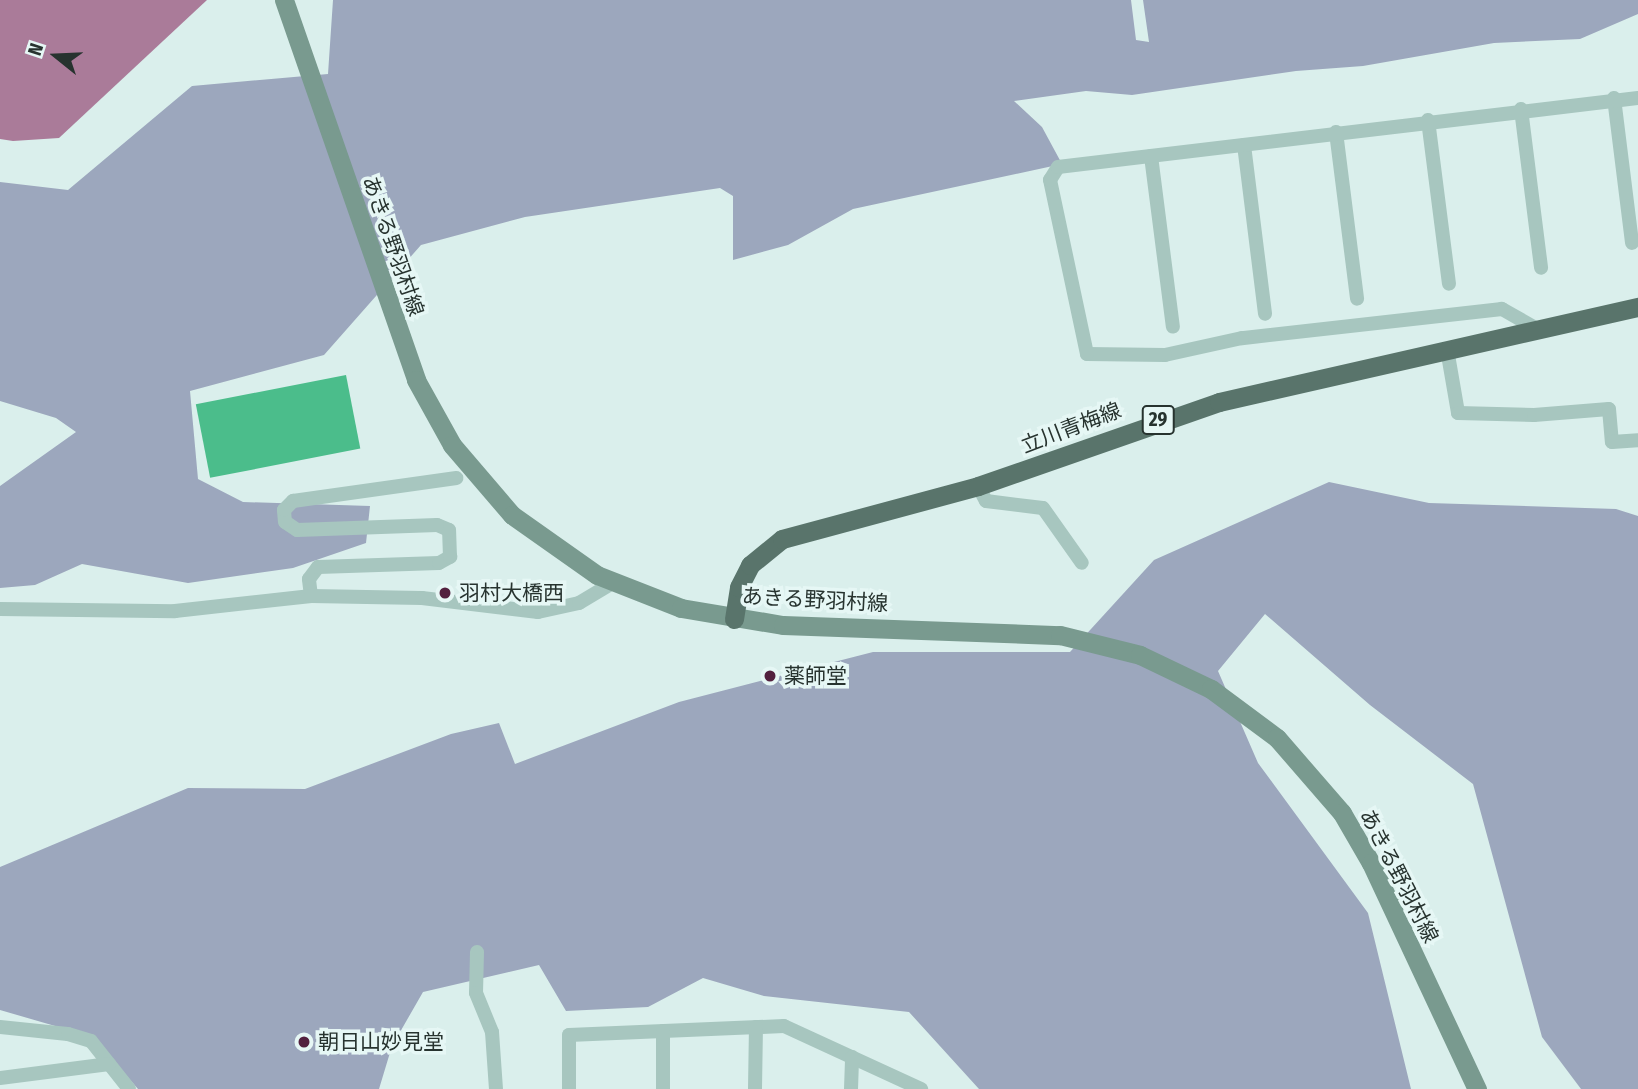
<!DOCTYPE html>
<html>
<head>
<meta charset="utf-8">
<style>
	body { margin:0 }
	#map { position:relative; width:1638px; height:1089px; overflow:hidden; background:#daefec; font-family:"Fira Sans Condensed","Noto Sans JP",sans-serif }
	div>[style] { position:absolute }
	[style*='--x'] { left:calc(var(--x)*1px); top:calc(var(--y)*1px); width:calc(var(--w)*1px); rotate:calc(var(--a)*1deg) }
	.green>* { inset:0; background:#9ca7bd }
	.water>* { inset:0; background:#aa7b99 }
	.building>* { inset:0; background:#4bbd8b; transform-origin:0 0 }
	.minor>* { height:14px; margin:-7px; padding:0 7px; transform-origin:7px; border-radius:7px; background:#a7c6bf }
	.secondary>* { height:19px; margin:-9.5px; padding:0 9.5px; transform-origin:9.5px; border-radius:9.5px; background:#799a8f }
	.primary>* { height:19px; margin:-9.5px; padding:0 9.5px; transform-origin:9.5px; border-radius:9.5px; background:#59746b }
	.dots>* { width:19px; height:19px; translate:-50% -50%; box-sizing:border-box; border:4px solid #e6f7f5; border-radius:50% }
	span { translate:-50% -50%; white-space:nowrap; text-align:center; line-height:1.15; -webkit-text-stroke:7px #e6f7f5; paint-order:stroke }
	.shield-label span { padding:2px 5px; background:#e6f7f5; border:2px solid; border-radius:5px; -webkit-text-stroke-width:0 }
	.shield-label { font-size:19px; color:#27332f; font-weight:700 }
	.street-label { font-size:21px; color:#27332f }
	.poi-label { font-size:21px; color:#27332f }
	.left { translate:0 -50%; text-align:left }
	.north { position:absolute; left:21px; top:21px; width:70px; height:70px; -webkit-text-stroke:5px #e6f7f5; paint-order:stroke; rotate:288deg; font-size:19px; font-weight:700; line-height:28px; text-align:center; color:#27332f }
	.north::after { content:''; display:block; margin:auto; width:24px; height:32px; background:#27332f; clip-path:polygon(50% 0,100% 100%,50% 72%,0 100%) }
</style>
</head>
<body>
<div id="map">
	<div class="green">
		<i style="clip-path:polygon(333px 0,1131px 0,1136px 40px,1149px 42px,1143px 0,1638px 0,1638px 14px,1580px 39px,1494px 43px,1363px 66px,1296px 71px,1132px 95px,1086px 91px,1014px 101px,1042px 127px,1062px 164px,853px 209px,788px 245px,733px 260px,733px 196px,720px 188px,525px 217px,421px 245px,324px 355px,190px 391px,198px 479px,243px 502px,370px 506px,366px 543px,293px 568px,188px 583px,82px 564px,35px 585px,0 588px,0 486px,76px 432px,56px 418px,0 401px,0 182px,68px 190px,192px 86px,328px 74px)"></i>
		<i style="clip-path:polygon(1329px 482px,1429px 503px,1616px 509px,1638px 516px,1638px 1089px,1581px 1089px,1542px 1037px,1473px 784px,1370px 705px,1265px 614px,1218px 671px,1258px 763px,1368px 913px,1411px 1089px,979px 1089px,909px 1012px,764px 996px,703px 978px,648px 1007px,566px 1011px,539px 965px,423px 992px,392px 1046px,379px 1089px,138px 1089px,93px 1037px,0 1010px,0 867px,188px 788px,305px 789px,451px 734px,499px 723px,515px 764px,679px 702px,873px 652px,1070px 652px,1154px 560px)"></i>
	</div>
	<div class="water">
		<i style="clip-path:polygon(0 0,207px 0,59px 138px,13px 141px,0 139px)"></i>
	</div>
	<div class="building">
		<i style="left:346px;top:375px;width:75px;height:153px;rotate:79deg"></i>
		<i style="left:765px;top:670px;width:11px;height:10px;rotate:10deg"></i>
	</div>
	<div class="minor">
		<i style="--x:1614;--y:98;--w:146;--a:82.9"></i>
		<i style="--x:1521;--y:109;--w:160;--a:82.8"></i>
		<i style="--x:1428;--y:120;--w:165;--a:82.7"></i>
		<i style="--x:1336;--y:132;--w:168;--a:82.8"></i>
		<i style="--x:1244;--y:145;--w:170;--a:82.9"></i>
		<i style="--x:1151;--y:156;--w:172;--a:82.7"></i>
		<i style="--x:1539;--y:330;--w:43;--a:-150.4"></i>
		<i style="--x:1502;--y:309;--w:262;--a:173.6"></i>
		<i style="--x:1242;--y:338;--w:79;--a:167.6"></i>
		<i style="--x:1165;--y:355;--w:78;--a:-179.3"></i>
		<i style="--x:1087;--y:354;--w:178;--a:-102"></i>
		<i style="--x:1050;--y:180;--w:15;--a:-58"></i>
		<i style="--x:1058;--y:167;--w:584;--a:-6.78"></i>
		<i style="--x:1447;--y:349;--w:65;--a:80.2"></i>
		<i style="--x:1458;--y:413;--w:76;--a:1.5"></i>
		<i style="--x:1534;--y:415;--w:75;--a:-4.6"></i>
		<i style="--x:1609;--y:409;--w:33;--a:85"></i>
		<i style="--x:1612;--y:442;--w:26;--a:-4"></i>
		<i style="--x:978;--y:486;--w:17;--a:62"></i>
		<i style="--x:986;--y:501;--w:57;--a:7"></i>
		<i style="--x:1043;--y:508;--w:67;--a:54.7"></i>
		<i style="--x:311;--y:596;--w:17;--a:-97"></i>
		<i style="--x:309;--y:579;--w:15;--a:-53"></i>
		<i style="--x:318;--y:567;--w:121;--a:-1.9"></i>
		<i style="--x:439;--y:563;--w:13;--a:-29"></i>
		<i style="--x:450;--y:557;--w:27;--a:-92"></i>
		<i style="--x:449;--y:530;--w:13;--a:-157"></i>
		<i style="--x:437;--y:525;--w:140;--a:178"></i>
		<i style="--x:297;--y:530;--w:14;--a:-146"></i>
		<i style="--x:285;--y:522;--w:12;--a:-95"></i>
		<i style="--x:284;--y:510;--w:13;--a:-45"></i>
		<i style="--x:293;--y:501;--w:165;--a:-8"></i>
		<i style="--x:0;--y:609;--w:175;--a:0.7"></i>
		<i style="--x:175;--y:611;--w:137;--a:-6.3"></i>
		<i style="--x:311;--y:596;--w:111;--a:1"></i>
		<i style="--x:422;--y:598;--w:117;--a:6.9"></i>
		<i style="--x:538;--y:612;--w:42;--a:-12.4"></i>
		<i style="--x:579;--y:603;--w:39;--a:-31"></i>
		<i style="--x:477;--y:952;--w:41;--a:91.4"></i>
		<i style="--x:476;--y:993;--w:42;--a:67.7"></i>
		<i style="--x:492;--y:1032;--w:57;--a:86"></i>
		<i style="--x:0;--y:1027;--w:68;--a:5.9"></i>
		<i style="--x:68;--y:1034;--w:24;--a:17"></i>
		<i style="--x:91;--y:1041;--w:61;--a:51.6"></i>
		<i style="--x:0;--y:1078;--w:110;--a:-7.3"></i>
		<i style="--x:569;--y:1089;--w:54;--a:-90"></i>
		<i style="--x:569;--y:1035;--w:215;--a:-2.4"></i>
		<i style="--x:784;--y:1026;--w:151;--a:24.7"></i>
		<i style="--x:663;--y:1089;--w:58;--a:-90"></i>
		<i style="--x:755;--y:1089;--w:62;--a:-89.1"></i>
		<i style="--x:851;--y:1089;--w:32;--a:-88"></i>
	</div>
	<div class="secondary">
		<i style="--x:284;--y:0;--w:402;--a:70.8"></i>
		<i style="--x:416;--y:380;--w:74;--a:61"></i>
		<i style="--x:452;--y:445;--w:92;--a:49.4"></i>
		<i style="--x:512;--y:515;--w:104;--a:35.2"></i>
		<i style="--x:597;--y:575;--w:90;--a:21.4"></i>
		<i style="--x:681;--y:608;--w:103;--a:9.5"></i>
		<i style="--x:783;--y:625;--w:277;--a:2.1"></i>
		<i style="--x:1060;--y:635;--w:82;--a:14"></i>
		<i style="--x:1140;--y:655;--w:79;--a:25.6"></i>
		<i style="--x:1211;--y:689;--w:82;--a:36.6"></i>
		<i style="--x:1277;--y:738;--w:99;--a:49.1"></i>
		<i style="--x:1342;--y:813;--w:58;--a:59.9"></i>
		<i style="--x:1371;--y:863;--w:250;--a:64.9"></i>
	</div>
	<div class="primary">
		<i style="--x:734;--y:619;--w:32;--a:-81"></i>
		<i style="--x:739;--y:587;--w:25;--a:-63"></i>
		<i style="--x:750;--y:565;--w:41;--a:-39.1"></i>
		<i style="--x:782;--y:539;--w:203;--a:-15.1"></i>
		<i style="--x:978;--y:486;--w:255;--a:-19.2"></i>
		<i style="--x:1219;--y:402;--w:430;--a:-12.8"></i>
	</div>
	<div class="dots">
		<i style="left:445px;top:593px;background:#52203e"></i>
		<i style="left:770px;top:676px;background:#52203e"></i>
		<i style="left:304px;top:1042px;background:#52203e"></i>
	</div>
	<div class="shield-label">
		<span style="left:1158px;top:420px">29</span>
	</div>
	<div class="street-label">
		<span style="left:393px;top:246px;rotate:71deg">あきる野羽村線</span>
		<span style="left:1071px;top:428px;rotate:-21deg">立川青梅線</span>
		<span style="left:815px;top:600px;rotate:3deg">あきる野羽村線</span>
		<span style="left:1399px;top:876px;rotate:63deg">あきる野羽村線</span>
	</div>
	<div class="poi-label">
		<span class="left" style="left:459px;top:593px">羽村大橋西</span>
		<span class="left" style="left:784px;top:676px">薬師堂</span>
		<span class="left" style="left:318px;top:1042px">朝日山妙見堂</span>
	</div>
	<div class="north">N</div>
</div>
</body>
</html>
